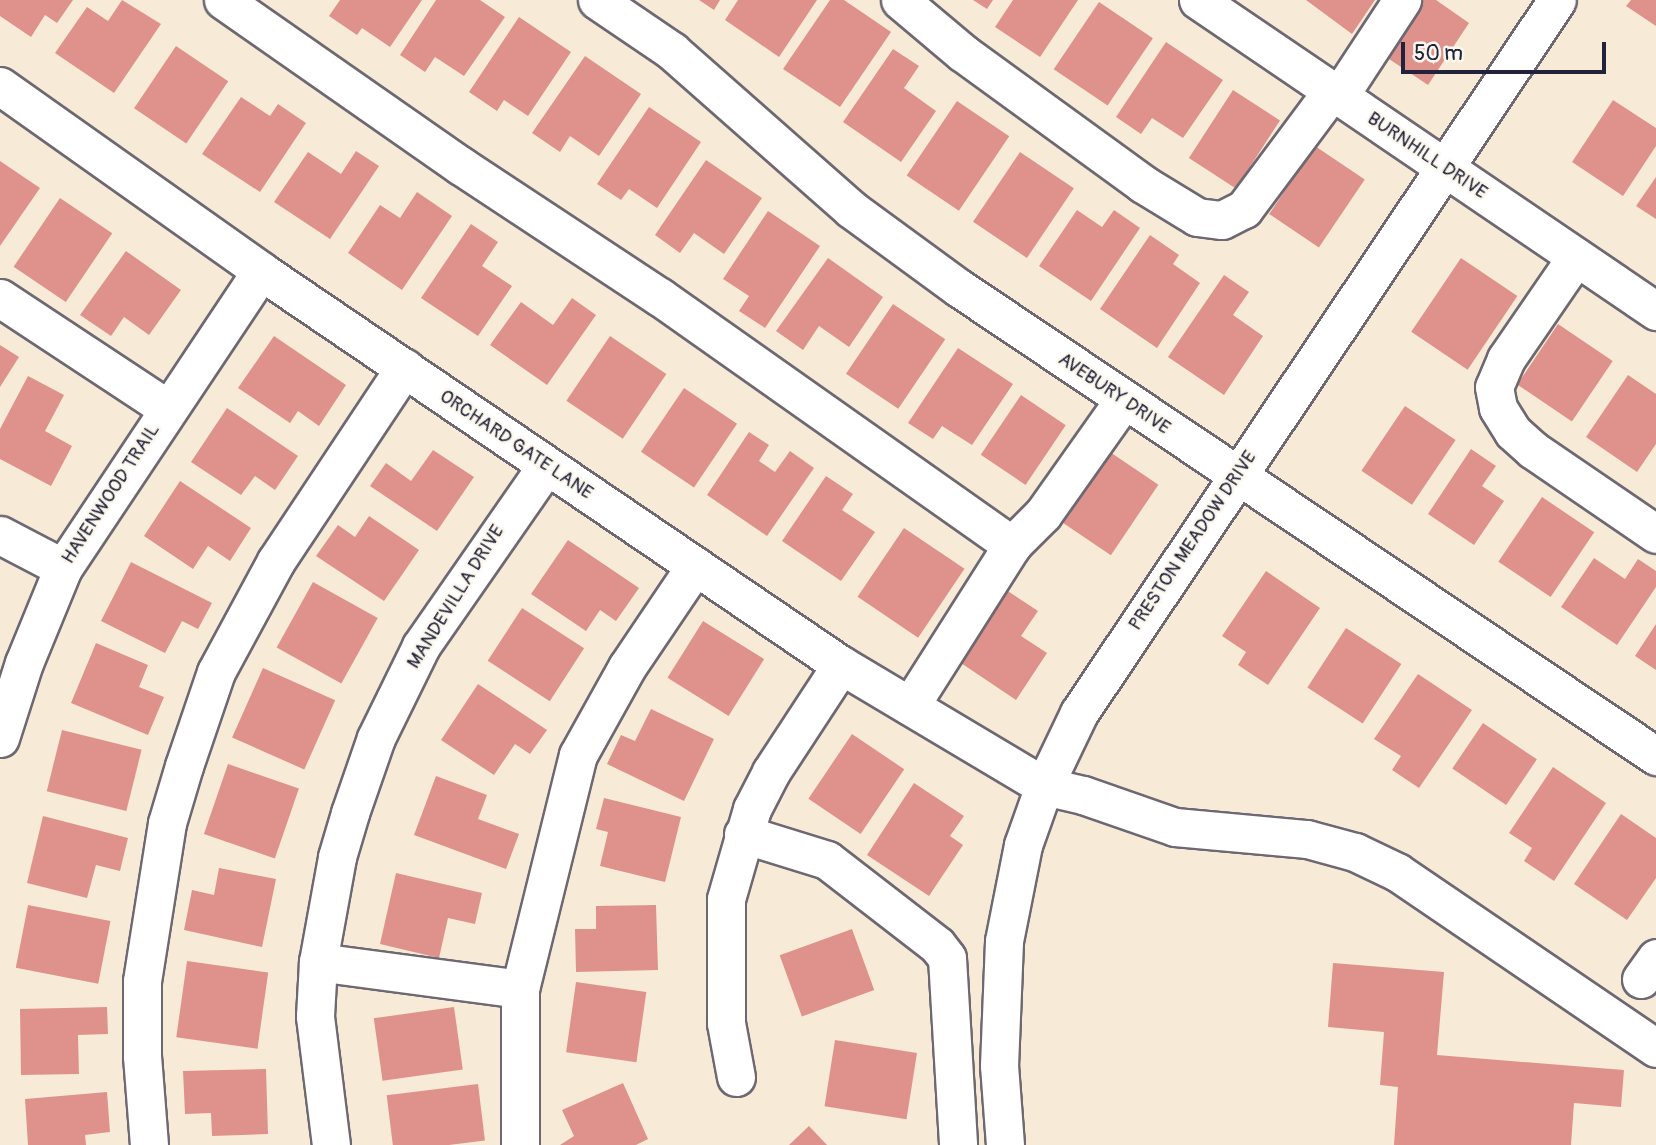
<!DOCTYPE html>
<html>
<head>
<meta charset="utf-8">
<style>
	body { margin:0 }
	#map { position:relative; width:1656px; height:1145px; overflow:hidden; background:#f7ebd8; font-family:Pangolin,sans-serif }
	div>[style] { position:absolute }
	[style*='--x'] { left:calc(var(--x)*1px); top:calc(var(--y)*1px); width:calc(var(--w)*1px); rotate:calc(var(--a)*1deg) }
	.building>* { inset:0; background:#df928b; transform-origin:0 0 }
	.roads { filter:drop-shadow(2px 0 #6d6872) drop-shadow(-2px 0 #6d6872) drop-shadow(0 2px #6d6872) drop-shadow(0 -2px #6d6872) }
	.minor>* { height:37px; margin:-18.5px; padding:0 18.5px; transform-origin:18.5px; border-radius:18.5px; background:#fff }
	span { translate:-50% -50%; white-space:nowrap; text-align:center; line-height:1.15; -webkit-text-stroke:5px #fbf7ec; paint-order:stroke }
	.street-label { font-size:19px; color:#22223b }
	.scale { position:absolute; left:1401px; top:42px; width:205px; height:32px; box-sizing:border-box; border:4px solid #22223b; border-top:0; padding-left:9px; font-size:21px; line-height:24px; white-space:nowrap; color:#22223b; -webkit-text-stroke:5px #fbf7ec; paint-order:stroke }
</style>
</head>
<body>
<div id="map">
	<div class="building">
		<i style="clip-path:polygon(0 0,73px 0,57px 23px,45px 15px,31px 37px,0 16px)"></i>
		<i style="clip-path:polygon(122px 0,161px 24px,114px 93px,55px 53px,87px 7px,108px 21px)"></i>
		<i style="clip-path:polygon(340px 0,422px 0,390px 47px,362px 28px,357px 35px,329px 16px)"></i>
		<i style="clip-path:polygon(436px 0,480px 0,505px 17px,464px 76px,435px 57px,425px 72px,400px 55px)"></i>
		<i style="clip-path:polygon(699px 0,720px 0,714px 10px)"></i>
		<i style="clip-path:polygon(738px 0,817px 0,779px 57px,725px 20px)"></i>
		<i style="clip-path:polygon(830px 0,844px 0,891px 32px,840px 107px,783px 69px)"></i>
		<i style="clip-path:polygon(973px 0,993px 0,987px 9px)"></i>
		<i style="clip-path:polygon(1013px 0,1078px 0,1040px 57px,995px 27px)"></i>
		<i style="clip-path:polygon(1306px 0,1375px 0,1352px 34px)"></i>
		<i style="clip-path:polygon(1420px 0,1436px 0,1469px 23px,1428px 85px,1383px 55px)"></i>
		<i style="clip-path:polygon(1631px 0,1656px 0,1656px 26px,1626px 6px)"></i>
		<i style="left:1099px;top:2px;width:65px;height:81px;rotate:34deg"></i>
		<i style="clip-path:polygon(519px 17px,571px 52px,528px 116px,504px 100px,497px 111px,469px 92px)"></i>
		<i style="clip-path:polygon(1166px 42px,1223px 80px,1183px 138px,1152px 118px,1141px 134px,1116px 117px)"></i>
		<i style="left:176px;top:46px;width:63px;height:75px;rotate:34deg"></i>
		<i style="clip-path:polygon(893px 49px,919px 66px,904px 88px,936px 111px,901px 162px,843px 122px)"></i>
		<i style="clip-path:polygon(585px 56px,641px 94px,599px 156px,570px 136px,560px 152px,532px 133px)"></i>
		<i style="left:1233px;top:90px;width:56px;height:81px;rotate:33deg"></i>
		<i style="clip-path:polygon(241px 97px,270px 116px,278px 104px,306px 123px,260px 192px,202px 154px)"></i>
		<i style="clip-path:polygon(1613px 100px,1656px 128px,1656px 146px,1623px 196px,1572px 162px)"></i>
		<i style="left:957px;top:101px;width:63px;height:90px;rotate:34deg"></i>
		<i style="clip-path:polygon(649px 107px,701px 142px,657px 208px,629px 189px,621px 200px,597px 184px)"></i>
		<i style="left:1315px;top:146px;width:60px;height:82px;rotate:34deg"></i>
		<i style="clip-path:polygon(356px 151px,379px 166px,330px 239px,274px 202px,308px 152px,341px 174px)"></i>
		<i style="left:1020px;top:152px;width:65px;height:84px;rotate:34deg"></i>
		<i style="clip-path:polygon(706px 160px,762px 198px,724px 254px,694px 233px,680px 253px,655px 235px)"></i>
		<i style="clip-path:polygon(0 161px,40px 188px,0 246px)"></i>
		<i style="clip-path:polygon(1656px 177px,1656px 219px,1636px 206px)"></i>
		<i style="clip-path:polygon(417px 192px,452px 216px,402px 290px,348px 253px,380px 205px,400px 218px)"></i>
		<i style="left:60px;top:198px;width:63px;height:83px;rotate:34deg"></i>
		<i style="clip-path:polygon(1077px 210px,1102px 227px,1114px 210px,1140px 228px,1091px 301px,1039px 266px)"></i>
		<i style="clip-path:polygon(768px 211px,820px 246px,765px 328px,739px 311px,749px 296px,723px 279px)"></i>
		<i style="clip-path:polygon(471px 224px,498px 242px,482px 266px,512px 286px,478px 336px,421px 298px)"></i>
		<i style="clip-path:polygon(1150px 235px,1179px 255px,1173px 264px,1200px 283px,1157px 348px,1100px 309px)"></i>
		<i style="clip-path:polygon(126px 251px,181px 290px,149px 335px,124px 317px,111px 336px,80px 315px)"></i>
		<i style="clip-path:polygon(828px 258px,883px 297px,849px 347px,819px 326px,803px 350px,776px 331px)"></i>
		<i style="left:1461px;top:258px;width:68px;height:89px;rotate:34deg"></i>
		<i style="clip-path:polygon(1224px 275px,1249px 292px,1233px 315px,1263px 336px,1224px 395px,1168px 357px)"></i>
		<i style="clip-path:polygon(572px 298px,596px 315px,547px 385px,490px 345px,521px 302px,553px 325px)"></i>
		<i style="left:893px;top:304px;width:63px;height:84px;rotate:34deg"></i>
		<i style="left:1558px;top:324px;width:66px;height:73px;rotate:34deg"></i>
		<i style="clip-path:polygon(274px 336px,346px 385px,319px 426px,298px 411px,290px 423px,238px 388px)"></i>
		<i style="left:610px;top:336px;width:68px;height:78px;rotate:34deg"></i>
		<i style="clip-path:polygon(0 345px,19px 357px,0 387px)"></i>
		<i style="clip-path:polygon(958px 348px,1013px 384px,972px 445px,942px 426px,933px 439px,908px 423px)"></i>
		<i style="clip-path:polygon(1628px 375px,1656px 394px,1656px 444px,1637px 472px,1586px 437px)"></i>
		<i style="clip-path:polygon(28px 376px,64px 395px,45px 431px,72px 446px,51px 486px,0 459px,0 429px)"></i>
		<i style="left:684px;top:388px;width:64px;height:77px;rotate:34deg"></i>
		<i style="left:1021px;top:395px;width:54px;height:72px;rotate:34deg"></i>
		<i style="left:1405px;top:406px;width:61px;height:78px;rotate:34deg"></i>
		<i style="clip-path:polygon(227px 408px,298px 456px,275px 490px,255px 476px,241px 495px,191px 462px)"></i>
		<i style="clip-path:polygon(749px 432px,769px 445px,759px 461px,775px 472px,790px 451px,814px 468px,767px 536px,707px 495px)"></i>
		<i style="clip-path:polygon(1471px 449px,1496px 466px,1482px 486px,1504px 501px,1474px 545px,1428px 514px)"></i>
		<i style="clip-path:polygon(433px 450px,474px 477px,437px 531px,370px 486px,386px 463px,411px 481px)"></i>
		<i style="left:1107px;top:450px;width:62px;height:85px;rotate:34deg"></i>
		<i style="clip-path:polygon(826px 476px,853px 494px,842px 510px,875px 532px,841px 581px,782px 541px)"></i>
		<i style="clip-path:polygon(180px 481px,251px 528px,230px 561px,208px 546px,193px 569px,144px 536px)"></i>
		<i style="left:1542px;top:497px;width:63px;height:78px;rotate:34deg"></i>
		<i style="clip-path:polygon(369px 516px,419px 550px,384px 601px,316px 556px,338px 525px,355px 537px)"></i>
		<i style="left:904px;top:528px;width:73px;height:83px;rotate:34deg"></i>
		<i style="clip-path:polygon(568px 540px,639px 588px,616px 621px,600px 610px,586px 631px,531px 594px)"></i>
		<i style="clip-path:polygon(1594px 558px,1625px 579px,1638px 559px,1656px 571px,1656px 587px,1617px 645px,1561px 607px)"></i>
		<i style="clip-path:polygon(131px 562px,212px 603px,198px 629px,182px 621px,165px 653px,101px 621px)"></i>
		<i style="clip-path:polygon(1266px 571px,1320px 608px,1268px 685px,1238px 665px,1246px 652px,1222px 636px)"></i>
		<i style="left:313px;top:582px;width:74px;height:75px;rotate:29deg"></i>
		<i style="clip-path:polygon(1000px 586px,1038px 611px,1021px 636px,1047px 653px,1016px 700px,952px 657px)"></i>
		<i style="left:522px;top:608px;width:74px;height:63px;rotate:33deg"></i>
		<i style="left:703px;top:621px;width:72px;height:67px;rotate:32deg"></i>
		<i style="clip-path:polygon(1656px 624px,1656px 670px,1635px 656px)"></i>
		<i style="left:1346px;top:628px;width:66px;height:71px;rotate:33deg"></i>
		<i style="clip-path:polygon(96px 643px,148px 665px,139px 687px,164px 697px,148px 735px,71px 703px)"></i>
		<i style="left:263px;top:668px;width:79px;height:76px;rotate:24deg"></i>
		<i style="clip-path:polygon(1418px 674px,1472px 710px,1419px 788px,1392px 770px,1401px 756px,1374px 739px)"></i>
		<i style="clip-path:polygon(478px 684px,547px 730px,530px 754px,515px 744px,494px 775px,441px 740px)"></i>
		<i style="clip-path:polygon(651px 709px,714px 739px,684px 801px,607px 764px,621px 735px,635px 741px)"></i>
		<i style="left:1483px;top:723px;width:65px;height:55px;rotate:34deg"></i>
		<i style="left:62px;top:730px;width:82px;height:63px;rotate:14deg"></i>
		<i style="left:852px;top:734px;width:63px;height:78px;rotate:34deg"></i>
		<i style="left:228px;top:764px;width:75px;height:74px;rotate:19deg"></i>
		<i style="clip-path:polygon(1553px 767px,1606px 803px,1554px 881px,1524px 861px,1532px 848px,1509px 833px)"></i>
		<i style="clip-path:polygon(436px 776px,487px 795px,478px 819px,519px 834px,506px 869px,414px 835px)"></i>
		<i style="clip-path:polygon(914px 783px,964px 816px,950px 836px,963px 845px,929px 896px,867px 855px)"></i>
		<i style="clip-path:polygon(604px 798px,681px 817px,665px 882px,600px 866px,608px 832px,596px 829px)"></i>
		<i style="clip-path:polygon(1621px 814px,1656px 838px,1656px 878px,1627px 920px,1574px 884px)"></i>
		<i style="clip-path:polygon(43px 816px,128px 838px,120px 871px,96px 865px,87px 898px,27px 883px)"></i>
		<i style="clip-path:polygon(219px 868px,276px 879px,262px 947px,184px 930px,192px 890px,214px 895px)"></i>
		<i style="clip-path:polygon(396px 873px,482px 893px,475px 924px,448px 918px,439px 958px,380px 944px)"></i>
		<i style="left:28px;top:905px;width:84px;height:64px;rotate:11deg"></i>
		<i style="clip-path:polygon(656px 905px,658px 970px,576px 972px,575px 929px,596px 929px,596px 906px)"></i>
		<i style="left:852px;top:929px;width:65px;height:77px;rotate:70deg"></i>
		<i style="left:187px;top:961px;width:82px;height:77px;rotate:8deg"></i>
		<i style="clip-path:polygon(1333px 963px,1444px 972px,1437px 1055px,1624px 1070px,1621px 1107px,1574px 1103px,1571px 1145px,1394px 1145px,1398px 1087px,1380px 1085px,1384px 1032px,1328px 1027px)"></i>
		<i style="left:576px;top:982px;width:71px;height:71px;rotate:8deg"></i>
		<i style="clip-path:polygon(107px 1007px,108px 1034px,78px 1035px,79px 1074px,21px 1075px,20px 1009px)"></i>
		<i style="left:454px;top:1007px;width:63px;height:81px;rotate:82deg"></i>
		<i style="left:835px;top:1040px;width:83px;height:67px;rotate:9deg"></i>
		<i style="clip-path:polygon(266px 1069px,268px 1134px,212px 1136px,211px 1113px,185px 1114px,183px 1071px)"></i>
		<i style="clip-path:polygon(623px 1083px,648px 1139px,636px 1145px,560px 1145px,574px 1136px,562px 1110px)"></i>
		<i style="left:478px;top:1084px;width:57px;height:92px;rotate:83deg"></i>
		<i style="clip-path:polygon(107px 1092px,110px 1132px,85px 1135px,86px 1145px,28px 1145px,25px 1099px)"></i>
		<i style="clip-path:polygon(809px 1126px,827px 1145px,789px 1145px)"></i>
	</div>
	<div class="roads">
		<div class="minor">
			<i style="--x:223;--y:0;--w:290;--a:34.9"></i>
			<i style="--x:461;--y:166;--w:238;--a:33.4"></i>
			<i style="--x:660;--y:297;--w:431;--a:35.2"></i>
			<i style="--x:597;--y:0;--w:91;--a:34.2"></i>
			<i style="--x:672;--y:51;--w:239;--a:41.4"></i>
			<i style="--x:851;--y:209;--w:134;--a:36.2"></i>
			<i style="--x:959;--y:288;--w:840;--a:33.88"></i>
			<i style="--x:900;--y:0;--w:82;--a:40.1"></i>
			<i style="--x:963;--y:53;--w:223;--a:36"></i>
			<i style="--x:1143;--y:184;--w:63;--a:31.4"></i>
			<i style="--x:1197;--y:217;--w:25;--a:7"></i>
			<i style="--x:1222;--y:220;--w:25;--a:-27"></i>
			<i style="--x:1244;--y:209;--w:147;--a:-53.3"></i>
			<i style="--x:1198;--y:0;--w:554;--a:34.18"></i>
			<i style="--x:0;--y:86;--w:320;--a:35.3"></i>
			<i style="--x:261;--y:271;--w:701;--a:34.19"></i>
			<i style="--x:841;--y:665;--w:236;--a:30.8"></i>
			<i style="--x:1044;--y:786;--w:40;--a:13"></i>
			<i style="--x:1083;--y:795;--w:97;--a:19.2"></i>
			<i style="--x:1175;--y:827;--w:133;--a:5.2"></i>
			<i style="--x:1307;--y:839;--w:50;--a:15.2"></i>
			<i style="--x:1355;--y:852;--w:47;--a:25.5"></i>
			<i style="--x:1397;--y:872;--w:313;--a:34.2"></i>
			<i style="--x:1339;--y:96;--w:115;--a:-56.7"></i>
			<i style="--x:1576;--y:257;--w:124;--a:124.5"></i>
			<i style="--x:1506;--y:359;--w:30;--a:113"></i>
			<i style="--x:1494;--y:387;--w:21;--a:79"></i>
			<i style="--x:1498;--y:408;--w:28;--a:58"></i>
			<i style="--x:1513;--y:432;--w:27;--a:42"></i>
			<i style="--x:1533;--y:450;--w:149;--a:34.3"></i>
			<i style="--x:0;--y:298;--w:200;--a:33.4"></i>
			<i style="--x:0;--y:535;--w:71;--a:27.6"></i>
			<i style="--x:910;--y:706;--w:191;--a:-57.6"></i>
			<i style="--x:1012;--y:545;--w:44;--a:-45"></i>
			<i style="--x:1043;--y:514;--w:138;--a:-54.7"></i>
			<i style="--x:0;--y:738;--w:79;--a:-72.3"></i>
			<i style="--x:24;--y:663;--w:103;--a:-67.7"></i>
			<i style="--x:63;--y:568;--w:357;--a:-56.3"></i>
			<i style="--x:743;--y:834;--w:88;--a:17.2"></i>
			<i style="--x:827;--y:860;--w:139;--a:37.7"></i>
			<i style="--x:937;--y:945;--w:16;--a:52"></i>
			<i style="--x:947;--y:958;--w:187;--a:86.6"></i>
			<i style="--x:318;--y:962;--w:204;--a:7.6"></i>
			<i style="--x:520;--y:989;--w:156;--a:90"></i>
			<i style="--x:1641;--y:979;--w:26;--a:-54"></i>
			<i style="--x:520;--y:989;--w:241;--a:-76.1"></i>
			<i style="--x:578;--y:755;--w:101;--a:-60.9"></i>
			<i style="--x:627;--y:667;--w:122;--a:-56"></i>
			<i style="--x:736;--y:1077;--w:55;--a:-100.5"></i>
			<i style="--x:726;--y:1023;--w:124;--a:-90"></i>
			<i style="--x:726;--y:899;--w:94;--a:-73.9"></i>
			<i style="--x:752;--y:809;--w:42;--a:-62.8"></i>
			<i style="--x:771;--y:772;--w:128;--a:-56.8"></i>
			<i style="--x:149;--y:1145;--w:89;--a:-94.5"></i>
			<i style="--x:142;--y:1056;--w:75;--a:-90"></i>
			<i style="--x:142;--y:981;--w:160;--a:-81"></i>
			<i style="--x:167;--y:823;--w:59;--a:-73.4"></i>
			<i style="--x:184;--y:766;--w:99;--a:-71.2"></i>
			<i style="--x:216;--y:672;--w:126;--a:-61.6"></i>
			<i style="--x:276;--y:561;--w:232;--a:-56.4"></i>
			<i style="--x:331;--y:1145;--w:130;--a:-97.1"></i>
			<i style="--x:315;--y:1016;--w:54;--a:-86.8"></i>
			<i style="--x:318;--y:962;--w:107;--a:-79.7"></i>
			<i style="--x:337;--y:857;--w:46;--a:-73.5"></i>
			<i style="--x:350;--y:813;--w:79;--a:-70.9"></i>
			<i style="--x:376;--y:738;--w:102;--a:-63.9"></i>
			<i style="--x:421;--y:646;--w:219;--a:-55.2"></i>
			<i style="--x:1005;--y:1145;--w:79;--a:-94.3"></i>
			<i style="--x:999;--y:1066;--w:125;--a:-87.7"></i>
			<i style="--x:1004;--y:941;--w:98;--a:-78.8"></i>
			<i style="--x:1023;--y:845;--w:63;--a:-70.4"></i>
			<i style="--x:1044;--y:786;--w:81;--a:-64.4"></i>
			<i style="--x:1079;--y:713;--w:858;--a:-56.16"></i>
		</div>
	</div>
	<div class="street-label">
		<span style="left:1427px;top:156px;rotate:34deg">BURNHILL DRIVE</span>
		<span style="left:1114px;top:394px;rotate:34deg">AVEBURY DRIVE</span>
		<span style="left:516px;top:445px;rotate:34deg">ORCHARD GATE LANE</span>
		<span style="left:111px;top:494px;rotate:-57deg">HAVENWOOD TRAIL</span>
		<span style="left:1193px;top:541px;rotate:-56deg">PRESTON MEADOW DRIVE</span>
		<span style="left:456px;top:597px;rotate:-58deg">MANDEVILLA DRIVE</span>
	</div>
	<div class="scale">50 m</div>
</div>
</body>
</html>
